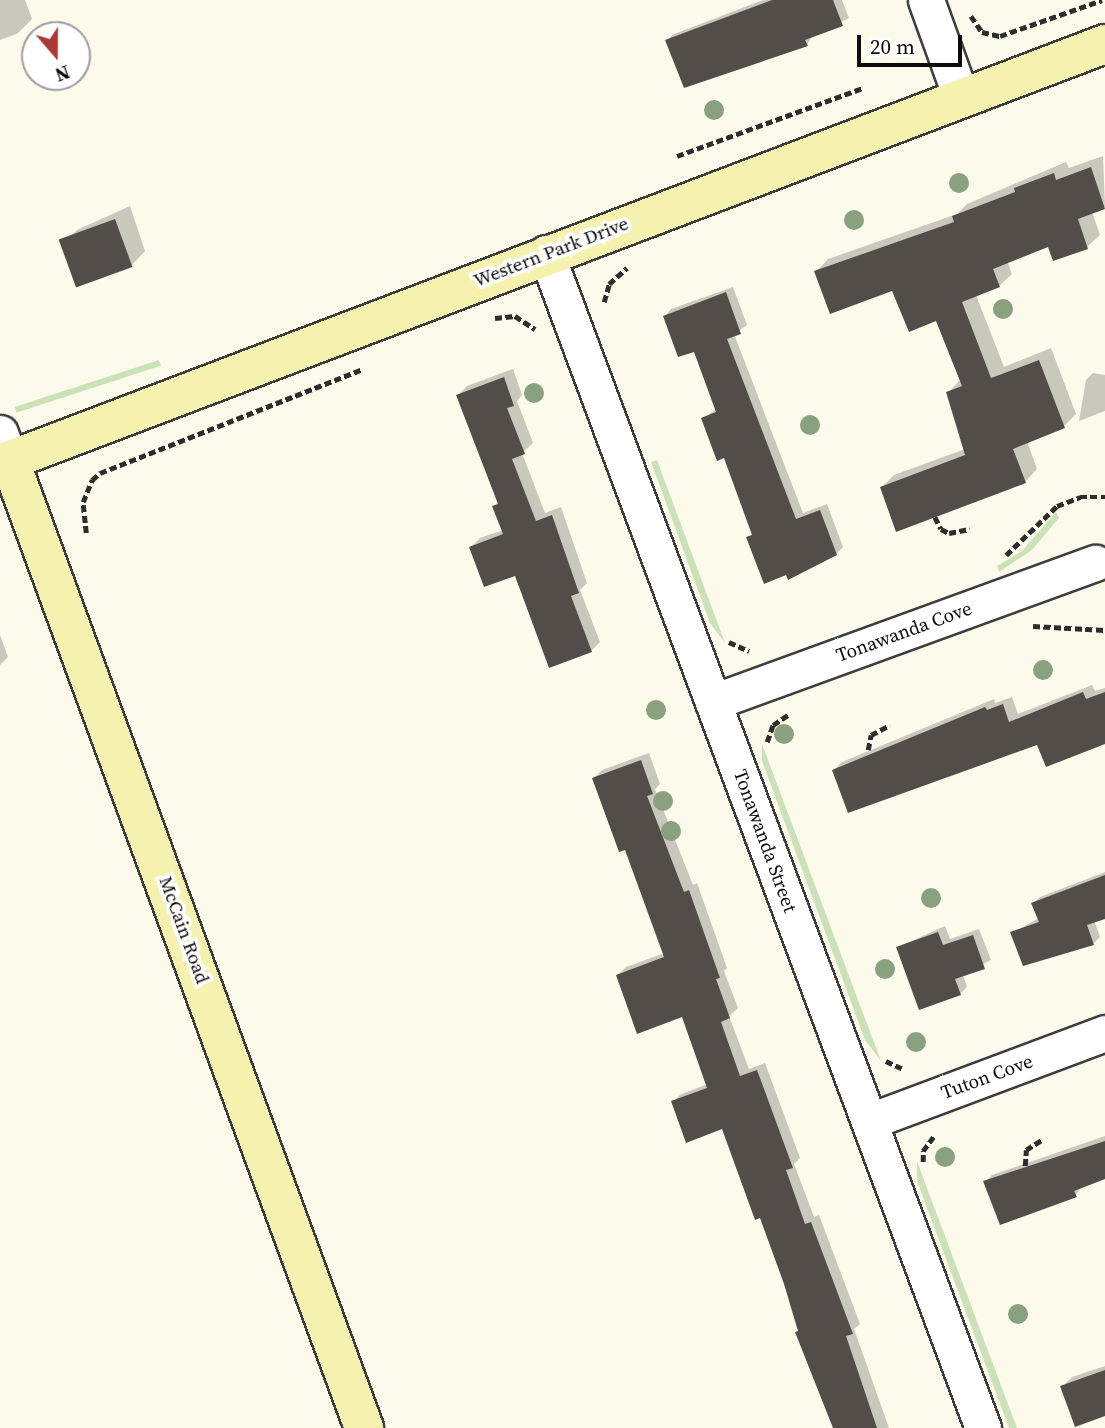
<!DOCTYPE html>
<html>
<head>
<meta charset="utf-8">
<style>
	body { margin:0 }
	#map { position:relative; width:1105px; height:1428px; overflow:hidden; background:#fcfaeb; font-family:"Source Serif 4",serif }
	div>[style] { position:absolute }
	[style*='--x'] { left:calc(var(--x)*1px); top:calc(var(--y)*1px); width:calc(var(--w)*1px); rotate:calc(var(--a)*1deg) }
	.green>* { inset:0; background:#cbe2b9; transform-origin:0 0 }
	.shadow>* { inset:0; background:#0003 }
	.building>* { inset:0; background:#524d49; transform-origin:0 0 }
	.path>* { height:4.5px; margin-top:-2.25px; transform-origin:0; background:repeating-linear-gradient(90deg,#2d2d2d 0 7px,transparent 0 10.5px) }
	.roads { filter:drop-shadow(2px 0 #3e3e3e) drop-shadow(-2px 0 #3e3e3e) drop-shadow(0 2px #3e3e3e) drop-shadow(0 -2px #3e3e3e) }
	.street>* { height:35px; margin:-17.5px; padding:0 17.5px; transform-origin:17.5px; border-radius:17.5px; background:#fff }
	.secondary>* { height:38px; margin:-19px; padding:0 19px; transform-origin:19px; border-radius:19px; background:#f4f2ae }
	.trees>* { width:20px; height:20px; margin:-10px; border-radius:50%; background:#89a17e }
	span { translate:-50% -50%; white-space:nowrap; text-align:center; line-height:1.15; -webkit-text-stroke:7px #fff; paint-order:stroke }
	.street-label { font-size:19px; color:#0b0b0b }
	.north { position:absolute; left:21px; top:21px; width:70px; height:70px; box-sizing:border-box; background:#fff; border:2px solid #9d9d9d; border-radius:50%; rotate:160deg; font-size:19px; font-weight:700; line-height:28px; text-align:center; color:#0b0b0b }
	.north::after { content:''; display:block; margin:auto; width:24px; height:32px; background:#a83935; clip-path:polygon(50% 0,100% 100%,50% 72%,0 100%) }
	.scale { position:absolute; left:857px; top:35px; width:105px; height:32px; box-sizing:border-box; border:4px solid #0b0b0b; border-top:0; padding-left:9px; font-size:21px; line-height:24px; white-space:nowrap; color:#0b0b0b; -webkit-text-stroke:5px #fff; paint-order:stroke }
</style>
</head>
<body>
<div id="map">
	<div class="green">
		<i style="left:159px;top:360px;width:6px;height:152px;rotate:72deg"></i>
		<i style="clip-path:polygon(657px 460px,725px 643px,710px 623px,651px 462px)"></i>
		<i style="clip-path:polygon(1056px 512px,1059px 518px,1032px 550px,999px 572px,997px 566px,1022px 551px)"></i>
		<i style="clip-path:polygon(762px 744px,881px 1061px,865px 1040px,762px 761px)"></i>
		<i style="clip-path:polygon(917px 1161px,924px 1180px,1017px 1428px,1009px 1428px,917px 1181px)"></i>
	</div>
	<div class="shadow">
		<i style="clip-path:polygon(0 0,25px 0,32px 19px,17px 34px,0 40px)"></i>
		<i style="clip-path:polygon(763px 0,842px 0,849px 18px,813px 35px,807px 45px,667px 40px,674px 34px)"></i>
		<i style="clip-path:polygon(1103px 156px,1105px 207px,1092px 212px,1100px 235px,1087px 247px,1054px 259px,1049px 244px,1007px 261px,1012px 274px,999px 286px,976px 295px,1004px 367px,1051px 348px,1076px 414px,1064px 426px,1027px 441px,1037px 469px,1025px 482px,882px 487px,894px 475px,965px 449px,948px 393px,961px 379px,937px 318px,893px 289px,816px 272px,828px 259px,957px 214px,967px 204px,1066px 162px,1069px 168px)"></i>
		<i style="clip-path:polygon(130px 206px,145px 251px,131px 266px,62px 245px,77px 230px)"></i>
		<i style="clip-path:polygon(733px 287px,747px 325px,734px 334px,803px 513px,827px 504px,843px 547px,836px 554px,748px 538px,753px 533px,725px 456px,703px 418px,717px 409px,695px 349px,665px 316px,671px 309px)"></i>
		<i style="clip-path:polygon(513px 369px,522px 395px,517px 401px,533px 443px,522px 453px,545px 513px,561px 507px,587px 583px,580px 590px,600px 642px,591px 651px,516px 574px,471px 547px,480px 538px,503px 530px,494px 506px,499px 501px,458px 395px,467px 386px)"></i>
		<i style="clip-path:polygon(1093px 373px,1105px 375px,1105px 432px,1105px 411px,1079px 421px,1086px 380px)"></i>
		<i style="clip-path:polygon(0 635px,8px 657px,0 665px)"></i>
		<i style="clip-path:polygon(1092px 685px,1095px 691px,1105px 688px,1105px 742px,1038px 743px,834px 770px,842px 762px,994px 699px,995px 703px,1012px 697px,1018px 714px)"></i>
		<i style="clip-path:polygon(649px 753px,660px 784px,655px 789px,693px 885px,697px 883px,727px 968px,724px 971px,738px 1008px,729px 1016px,749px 1069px,765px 1063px,800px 1158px,794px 1164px,814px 1217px,819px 1215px,860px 1324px,854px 1329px,889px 1428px,834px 1428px,761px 1216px,723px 1127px,673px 1102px,681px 1094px,708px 1084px,683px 1015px,618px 975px,626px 967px,665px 953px,626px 847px,594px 778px,602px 770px)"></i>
		<i style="clip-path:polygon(1105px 872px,1105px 916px,1094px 920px,1100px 937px,1093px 944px,1012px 933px,1039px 918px,1033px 903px,1040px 897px)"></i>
		<i style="clip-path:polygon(945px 926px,950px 939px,979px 929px,991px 960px,963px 975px,967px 987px,960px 994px,898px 947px)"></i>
		<i style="clip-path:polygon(1105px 1136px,1105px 1177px,1082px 1186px,1076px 1195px,985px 1182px,992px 1175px)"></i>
		<i style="clip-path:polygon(1105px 1366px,1105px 1414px,1062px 1387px,1072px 1377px)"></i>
	</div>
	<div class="building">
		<i style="clip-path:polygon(772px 0,833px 0,843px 26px,805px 40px,808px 46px,684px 88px,665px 40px)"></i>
		<i style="clip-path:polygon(1091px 167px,1105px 209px,1078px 219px,1088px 249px,1053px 261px,1048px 247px,993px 269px,1000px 287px,962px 302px,991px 378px,1039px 360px,1065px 428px,1013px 449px,1026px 483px,896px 532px,880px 487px,965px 455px,946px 392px,962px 386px,936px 321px,909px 332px,892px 291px,830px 314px,814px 271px,954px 222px,952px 216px,1015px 192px,1014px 188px,1054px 173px,1056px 180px)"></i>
		<i style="left:115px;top:219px;width:51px;height:60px;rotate:70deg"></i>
		<i style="clip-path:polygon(726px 292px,741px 334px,727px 339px,796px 519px,820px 510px,837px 555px,788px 580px,786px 575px,764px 584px,746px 537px,752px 535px,724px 458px,717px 461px,701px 418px,716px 412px,694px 352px,678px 357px,663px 316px)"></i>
		<i style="clip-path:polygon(504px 377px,514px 406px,507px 408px,525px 454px,512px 459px,536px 521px,552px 515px,579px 593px,571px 596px,592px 652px,549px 668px,515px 576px,484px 587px,469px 547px,503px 534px,492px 506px,498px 504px,456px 395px)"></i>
		<i style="clip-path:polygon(1083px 692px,1086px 699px,1105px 692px,1105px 744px,1046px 767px,1037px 745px,848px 813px,832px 770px,985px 707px,987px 710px,1003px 704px,1009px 722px)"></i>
		<i style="clip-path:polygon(641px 760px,653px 794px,647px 796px,684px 892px,689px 890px,720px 978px,716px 979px,730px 1018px,721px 1022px,740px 1076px,757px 1070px,793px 1168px,786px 1170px,805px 1224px,811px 1222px,853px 1334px,846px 1336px,877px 1428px,833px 1428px,795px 1332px,798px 1331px,784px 1284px,760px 1218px,755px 1220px,722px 1129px,686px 1143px,671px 1101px,707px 1088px,682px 1017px,637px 1034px,616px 975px,664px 957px,625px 850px,619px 852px,592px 778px)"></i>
		<i style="clip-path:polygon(1105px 875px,1105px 919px,1087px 925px,1094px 945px,1023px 966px,1010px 932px,1039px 922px,1031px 903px)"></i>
		<i style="clip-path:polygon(938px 932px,943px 945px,973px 935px,985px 969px,955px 979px,961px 995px,919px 1010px,896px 947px)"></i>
		<i style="clip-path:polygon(1105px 1141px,1105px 1179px,1074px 1191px,1077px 1197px,1000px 1225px,983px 1181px)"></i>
		<i style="clip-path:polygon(1105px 1370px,1105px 1416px,1075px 1427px,1060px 1386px)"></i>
	</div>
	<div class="path">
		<i style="--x:971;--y:16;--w:19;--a:55"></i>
		<i style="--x:982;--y:32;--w:18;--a:13"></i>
		<i style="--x:1000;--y:36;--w:108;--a:-19.4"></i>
		<i style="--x:677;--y:156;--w:198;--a:-20.1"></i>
		<i style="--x:604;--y:302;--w:19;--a:-74"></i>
		<i style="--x:609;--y:284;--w:24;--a:-42"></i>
		<i style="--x:495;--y:318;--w:20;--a:-6"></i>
		<i style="--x:515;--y:316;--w:24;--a:33"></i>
		<i style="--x:935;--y:517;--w:13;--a:63"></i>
		<i style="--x:941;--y:529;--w:9;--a:27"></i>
		<i style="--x:949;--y:533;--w:21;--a:-11"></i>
		<i style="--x:86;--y:533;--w:31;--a:-96"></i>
		<i style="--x:83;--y:502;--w:24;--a:-68"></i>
		<i style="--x:92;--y:480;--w:11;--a:-41"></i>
		<i style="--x:100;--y:473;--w:283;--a:-21.6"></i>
		<i style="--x:1006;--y:555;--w:71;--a:-43.9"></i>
		<i style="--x:1057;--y:506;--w:25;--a:-21"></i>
		<i style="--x:1080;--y:497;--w:25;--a:0"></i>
		<i style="--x:1033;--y:626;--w:72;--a:3.2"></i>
		<i style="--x:729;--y:642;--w:22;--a:24"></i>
		<i style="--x:767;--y:742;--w:18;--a:-71"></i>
		<i style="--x:773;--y:725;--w:18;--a:-34"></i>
		<i style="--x:868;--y:750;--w:15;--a:-79"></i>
		<i style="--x:871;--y:735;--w:21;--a:-28"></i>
		<i style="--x:886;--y:1061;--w:19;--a:25"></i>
		<i style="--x:923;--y:1162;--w:11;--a:-90"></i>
		<i style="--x:923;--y:1151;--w:19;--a:-54"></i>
		<i style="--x:1025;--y:1166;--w:16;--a:-86"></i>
		<i style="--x:1026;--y:1150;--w:20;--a:-33"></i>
	</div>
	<div class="roads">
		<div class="street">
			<i style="--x:926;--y:0;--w:103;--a:70.2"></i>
			<i style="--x:546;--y:253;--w:1254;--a:69.6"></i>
			<i style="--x:0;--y:433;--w:30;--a:70"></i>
			<i style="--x:713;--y:702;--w:407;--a:-20"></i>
			<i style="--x:870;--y:1121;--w:251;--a:-20.5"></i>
		</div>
		<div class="secondary">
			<i style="--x:10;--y:461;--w:1030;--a:69.89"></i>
			<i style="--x:0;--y:464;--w:1182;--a:-20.81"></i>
		</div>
	</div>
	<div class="trees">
		<i style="left:714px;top:110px"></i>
		<i style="left:959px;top:183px"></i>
		<i style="left:854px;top:220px"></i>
		<i style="left:1003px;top:309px"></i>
		<i style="left:534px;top:393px"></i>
		<i style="left:810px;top:425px"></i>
		<i style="left:1043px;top:670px"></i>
		<i style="left:656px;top:710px"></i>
		<i style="left:784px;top:734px"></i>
		<i style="left:663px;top:801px"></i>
		<i style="left:671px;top:831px"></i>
		<i style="left:931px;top:898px"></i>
		<i style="left:885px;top:969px"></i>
		<i style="left:916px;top:1042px"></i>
		<i style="left:945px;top:1157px"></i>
		<i style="left:1018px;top:1314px"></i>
	</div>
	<div class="street-label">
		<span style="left:551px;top:252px;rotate:-21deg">Western Park Drive</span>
		<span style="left:904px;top:632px;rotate:-20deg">Tonawanda Cove</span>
		<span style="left:765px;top:841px;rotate:70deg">Tonawanda Street</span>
		<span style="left:184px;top:930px;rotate:70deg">McCain Road</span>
		<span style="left:987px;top:1077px;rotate:-20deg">Tuton Cove</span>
	</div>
	<div class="north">N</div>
	<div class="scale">20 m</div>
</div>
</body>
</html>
